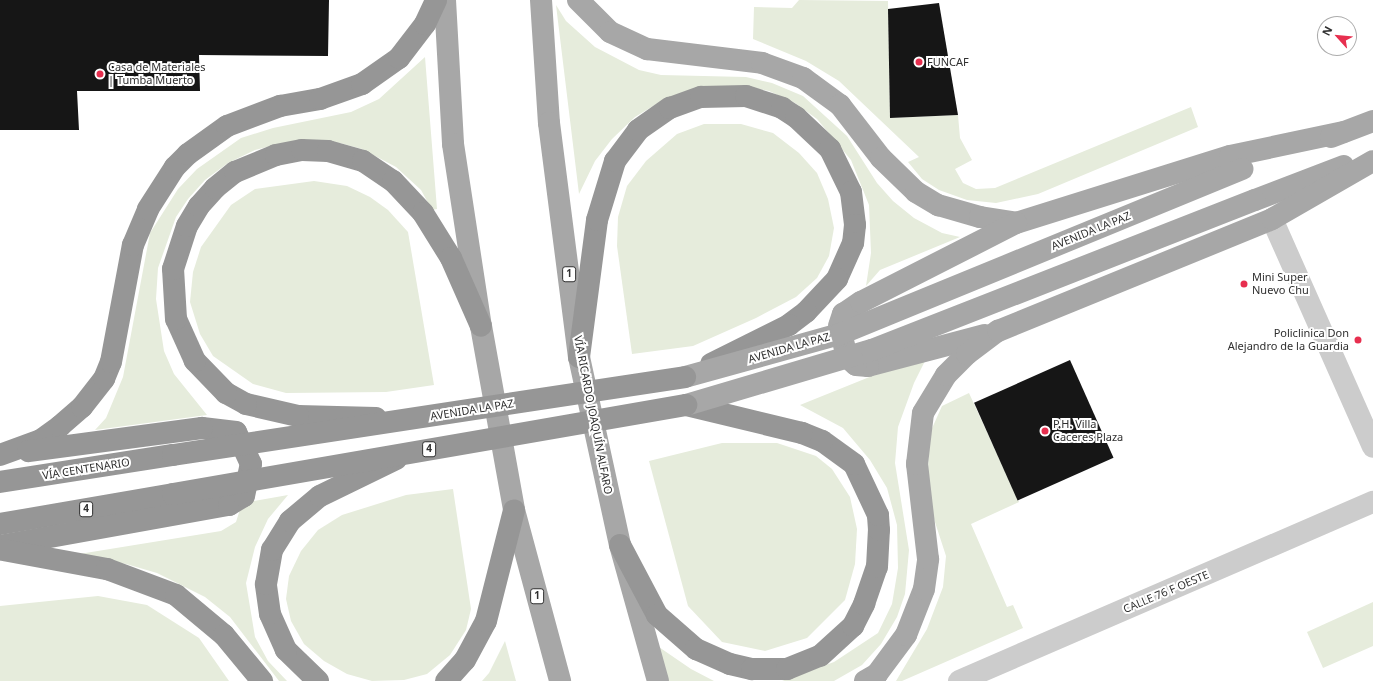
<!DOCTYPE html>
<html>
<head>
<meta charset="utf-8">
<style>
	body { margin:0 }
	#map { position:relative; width:1373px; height:681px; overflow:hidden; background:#fff; font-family:"Noto Sans",sans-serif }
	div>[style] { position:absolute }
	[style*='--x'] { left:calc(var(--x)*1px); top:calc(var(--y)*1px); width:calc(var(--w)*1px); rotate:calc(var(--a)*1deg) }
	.green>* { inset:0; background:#e6ecdc }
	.building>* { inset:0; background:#161616; transform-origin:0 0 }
	.minor>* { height:22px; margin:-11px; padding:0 11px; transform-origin:11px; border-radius:11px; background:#ccc }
	.major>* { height:22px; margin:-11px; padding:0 11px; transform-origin:11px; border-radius:11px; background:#a7a7a7 }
	.highway>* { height:22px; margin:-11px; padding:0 11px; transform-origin:11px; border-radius:11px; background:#969696 }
	.major-bridge>* { height:22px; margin:-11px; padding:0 11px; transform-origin:11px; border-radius:11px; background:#a7a7a7 }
	.highway-bridge>* { height:22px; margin:-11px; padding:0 11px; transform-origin:11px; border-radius:11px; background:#969696 }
	.dots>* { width:11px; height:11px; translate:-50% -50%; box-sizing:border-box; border:2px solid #fff; border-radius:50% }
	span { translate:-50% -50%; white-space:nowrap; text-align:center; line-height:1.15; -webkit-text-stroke:4px #fff; paint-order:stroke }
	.shield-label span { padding:1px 3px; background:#fff; border:1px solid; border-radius:3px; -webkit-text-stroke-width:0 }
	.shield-label { font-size:10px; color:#2f2f2f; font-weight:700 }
	.poi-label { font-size:11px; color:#2f2f2f }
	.left { translate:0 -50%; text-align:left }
	.right { translate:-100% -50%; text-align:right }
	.street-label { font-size:11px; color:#2f2f2f }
	.north { position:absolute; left:1317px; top:16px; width:40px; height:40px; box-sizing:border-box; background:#fff; border:1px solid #acacac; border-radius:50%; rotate:297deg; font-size:11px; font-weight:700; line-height:16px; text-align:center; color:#2f2f2f }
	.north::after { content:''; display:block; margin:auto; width:14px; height:18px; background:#e72f4f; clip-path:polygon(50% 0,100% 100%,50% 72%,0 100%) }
</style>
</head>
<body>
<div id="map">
	<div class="green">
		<i style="clip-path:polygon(799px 0,888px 1px,890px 118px,958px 115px,960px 138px,972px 160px,955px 169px,963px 183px,976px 189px,995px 188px,1191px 107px,1198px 127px,1038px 194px,996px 203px,967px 200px,939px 190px,922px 179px,908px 162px,919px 157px,839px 81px,806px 61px,753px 39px,754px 7px,792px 8px)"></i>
		<i style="clip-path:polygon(556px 5px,566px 21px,595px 47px,639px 70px,661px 75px,746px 77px,772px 83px,803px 96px,847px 136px,877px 183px,893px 201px,914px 218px,942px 233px,960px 237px,880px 270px,866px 286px,871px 253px,869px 205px,851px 160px,817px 119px,795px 103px,769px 91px,744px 86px,663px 100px,635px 117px,612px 139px,595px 161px,579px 194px)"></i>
		<i style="clip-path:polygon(425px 57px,437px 209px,432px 210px,421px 190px,396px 167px,362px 149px,340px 143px,283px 143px,255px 150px,228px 163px,205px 180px,188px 199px,176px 217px,158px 268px,156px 299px,164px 351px,174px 374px,207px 415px,95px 430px,106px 418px,123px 377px,150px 233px,178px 189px,197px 169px,241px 138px,273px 128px,351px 112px,379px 99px)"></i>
		<i style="clip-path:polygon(704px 124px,741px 124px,773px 133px,799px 153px,817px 173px,828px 199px,834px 228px,829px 256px,817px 278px,796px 297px,756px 318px,693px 346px,632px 354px,617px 246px,618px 217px,627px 186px,646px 161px,677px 134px)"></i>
		<i style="clip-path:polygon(314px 181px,347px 186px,370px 197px,388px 210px,408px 232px,434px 385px,386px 392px,286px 393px,253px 384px,213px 356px,200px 334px,190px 302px,193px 272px,201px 247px,231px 205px,255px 189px)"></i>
		<i style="clip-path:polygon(929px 353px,914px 383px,898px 427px,895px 463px,909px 550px,905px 594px,897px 617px,881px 644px,862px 665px,834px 681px,782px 681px,834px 662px,878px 633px,892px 604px,898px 568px,897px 525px,887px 488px,870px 460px,843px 428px,800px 405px)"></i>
		<i style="clip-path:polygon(969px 393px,1019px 502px,971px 524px,1007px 607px,1013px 605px,1023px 628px,902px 681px,896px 681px,927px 629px,943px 587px,946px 556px,933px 516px,928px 472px,929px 435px,942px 406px)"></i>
		<i style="clip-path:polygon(722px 443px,777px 443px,816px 456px,832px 469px,850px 497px,857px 529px,855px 564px,845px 600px,807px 638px,765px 651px,722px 642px,688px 606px,649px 461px)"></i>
		<i style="clip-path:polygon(453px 489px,471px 609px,466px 630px,450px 655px,427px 674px,404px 680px,372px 681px,347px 674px,324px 661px,304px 644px,291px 621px,286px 599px,289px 576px,301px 551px,318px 530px,342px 515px,406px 495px)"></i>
		<i style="clip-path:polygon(288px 495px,268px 519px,255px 547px,246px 583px,255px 637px,268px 661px,287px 681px,279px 681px,230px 617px,205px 597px,157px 573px,126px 564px,73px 555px,221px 531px,236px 522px,242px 503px)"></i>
		<i style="clip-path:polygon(98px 596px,147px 605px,199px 638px,229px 681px,0 681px,0 606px)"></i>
		<i style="clip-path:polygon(1373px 602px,1373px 646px,1323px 668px,1307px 632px)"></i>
		<i style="clip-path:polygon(505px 641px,516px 681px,482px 681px,489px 673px)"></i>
		<i style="clip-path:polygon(656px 645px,691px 669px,714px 681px,666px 681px)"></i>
	</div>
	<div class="building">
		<i style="clip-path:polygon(0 0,329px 0,328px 56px,199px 55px,200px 91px,77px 91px,79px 130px,0 130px)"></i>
		<i style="clip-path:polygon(939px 3px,958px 115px,890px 118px,888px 9px)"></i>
		<i style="left:1070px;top:360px;width:107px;height:105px;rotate:66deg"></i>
	</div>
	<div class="minor">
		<i style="--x:1272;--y:219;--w:249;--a:66.1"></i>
		<i style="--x:959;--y:681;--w:451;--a:-23.4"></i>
	</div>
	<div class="major">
		<i style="--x:445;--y:0;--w:144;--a:86.8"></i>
		<i style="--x:453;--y:144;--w:184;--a:81.3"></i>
		<i style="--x:481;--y:326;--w:187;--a:79.8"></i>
		<i style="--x:514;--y:510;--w:177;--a:74.9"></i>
		<i style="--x:541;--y:0;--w:123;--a:86.3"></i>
		<i style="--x:549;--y:123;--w:236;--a:82.7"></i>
		<i style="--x:579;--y:357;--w:192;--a:77.7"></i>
		<i style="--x:620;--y:545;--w:141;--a:74.4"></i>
		<i style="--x:578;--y:0;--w:45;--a:45"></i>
		<i style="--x:610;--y:32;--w:41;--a:24.7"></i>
		<i style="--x:647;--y:49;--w:116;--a:6.9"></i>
		<i style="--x:762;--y:63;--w:44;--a:20.1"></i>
		<i style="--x:803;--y:78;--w:46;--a:36.1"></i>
		<i style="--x:840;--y:105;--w:67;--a:52.3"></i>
		<i style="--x:881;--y:158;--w:49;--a:44.2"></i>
		<i style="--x:916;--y:192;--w:26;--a:31"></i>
		<i style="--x:938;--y:205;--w:44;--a:15.9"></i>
		<i style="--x:980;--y:217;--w:36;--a:9"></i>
		<i style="--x:1016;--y:223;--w:224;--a:-17.4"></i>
		<i style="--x:1230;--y:156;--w:116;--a:-11.9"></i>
		<i style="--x:1331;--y:137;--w:45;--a:-20.9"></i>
		<i style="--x:1255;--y:200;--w:95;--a:-20.9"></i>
		<i style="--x:985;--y:335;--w:121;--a:165.2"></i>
		<i style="--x:868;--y:366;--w:12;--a:-175"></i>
		<i style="--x:856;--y:365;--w:12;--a:-138"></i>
		<i style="--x:847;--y:357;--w:32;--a:-104"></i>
		<i style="--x:839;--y:326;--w:13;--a:-72"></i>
		<i style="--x:843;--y:314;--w:22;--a:-34"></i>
		<i style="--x:861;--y:302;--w:174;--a:-27"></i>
		<i style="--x:865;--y:681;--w:14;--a:-30"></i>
		<i style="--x:877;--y:674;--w:49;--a:-53.4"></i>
		<i style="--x:906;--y:635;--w:49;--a:-68.6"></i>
		<i style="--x:924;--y:589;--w:30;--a:-82"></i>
		<i style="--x:928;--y:559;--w:96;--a:-96.6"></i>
		<i style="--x:917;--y:464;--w:51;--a:-83.3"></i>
		<i style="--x:923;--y:413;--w:44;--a:-58.8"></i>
		<i style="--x:946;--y:375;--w:30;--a:-45"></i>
		<i style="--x:967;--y:354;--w:39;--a:-37"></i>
		<i style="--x:998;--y:331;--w:296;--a:-22.2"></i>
		<i style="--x:1272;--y:219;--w:116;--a:-29.9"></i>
	</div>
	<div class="highway">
		<i style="--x:579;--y:357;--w:138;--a:-82.5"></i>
		<i style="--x:597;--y:220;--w:62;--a:-73"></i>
		<i style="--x:615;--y:161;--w:39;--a:-53"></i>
		<i style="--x:638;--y:130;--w:39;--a:-35"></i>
		<i style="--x:670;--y:108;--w:33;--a:-20"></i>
		<i style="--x:701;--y:97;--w:45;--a:-1.3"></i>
		<i style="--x:746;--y:96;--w:38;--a:18"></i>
		<i style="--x:782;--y:108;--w:17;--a:33"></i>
		<i style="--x:796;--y:117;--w:47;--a:43.3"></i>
		<i style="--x:830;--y:149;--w:48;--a:64"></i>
		<i style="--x:851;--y:192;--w:33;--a:83"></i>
		<i style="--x:855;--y:225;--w:18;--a:96"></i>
		<i style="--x:853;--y:243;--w:39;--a:114"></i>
		<i style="--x:837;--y:279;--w:45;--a:133.2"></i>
		<i style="--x:806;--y:312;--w:21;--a:143"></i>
		<i style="--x:789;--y:325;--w:87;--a:153.4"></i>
		<i style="--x:376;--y:418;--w:78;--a:-178.5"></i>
		<i style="--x:298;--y:416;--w:53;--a:-167"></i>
		<i style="--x:246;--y:404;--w:23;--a:-151"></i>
		<i style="--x:226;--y:393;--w:45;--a:-134.1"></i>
		<i style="--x:195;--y:361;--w:46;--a:-114.3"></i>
		<i style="--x:176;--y:319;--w:50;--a:-93.4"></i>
		<i style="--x:173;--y:269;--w:45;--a:-72"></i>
		<i style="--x:187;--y:226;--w:23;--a:-59"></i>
		<i style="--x:199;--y:206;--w:24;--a:-48"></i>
		<i style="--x:215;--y:188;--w:26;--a:-39"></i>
		<i style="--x:235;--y:172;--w:44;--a:-22.5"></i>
		<i style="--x:276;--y:155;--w:26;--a:-11"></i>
		<i style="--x:302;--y:150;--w:26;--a:2"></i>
		<i style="--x:328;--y:151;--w:36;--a:16"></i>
		<i style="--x:363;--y:161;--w:36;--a:34"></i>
		<i style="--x:393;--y:181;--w:44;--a:46.8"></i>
		<i style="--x:423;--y:213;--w:53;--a:58.1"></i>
		<i style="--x:451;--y:258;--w:74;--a:66.2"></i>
		<i style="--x:0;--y:455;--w:44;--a:-20.1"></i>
		<i style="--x:41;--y:440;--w:24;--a:-36"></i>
		<i style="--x:60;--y:426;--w:29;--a:-41"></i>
		<i style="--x:82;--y:407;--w:36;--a:-52"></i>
		<i style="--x:104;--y:379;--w:18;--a:-68"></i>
		<i style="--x:111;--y:362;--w:119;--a:-79.4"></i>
		<i style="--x:133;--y:245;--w:39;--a:-67"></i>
		<i style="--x:148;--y:209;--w:50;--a:-57.3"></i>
		<i style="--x:175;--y:167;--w:18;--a:-45"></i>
		<i style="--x:188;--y:154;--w:48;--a:-35.7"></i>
		<i style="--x:227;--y:126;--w:57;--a:-20.7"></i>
		<i style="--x:280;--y:106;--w:41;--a:-9.9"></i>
		<i style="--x:320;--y:99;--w:45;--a:-19.7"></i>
		<i style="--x:362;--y:84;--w:45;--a:-35.1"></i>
		<i style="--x:399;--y:58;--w:43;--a:-52.6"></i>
		<i style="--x:425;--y:24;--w:26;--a:-65"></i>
		<i style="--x:0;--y:482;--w:175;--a:-8.9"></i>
		<i style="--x:0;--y:524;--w:176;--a:-9.8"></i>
		<i style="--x:620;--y:545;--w:79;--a:62.1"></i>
		<i style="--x:657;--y:615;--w:52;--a:41.1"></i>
		<i style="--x:696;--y:649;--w:37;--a:24"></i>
		<i style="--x:730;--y:664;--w:23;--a:13"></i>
		<i style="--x:752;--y:669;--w:35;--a:0"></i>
		<i style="--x:787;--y:669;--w:35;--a:-22"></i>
		<i style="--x:820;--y:656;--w:45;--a:-42.3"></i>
		<i style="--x:853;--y:626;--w:25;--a:-63"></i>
		<i style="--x:864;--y:604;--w:39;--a:-71"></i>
		<i style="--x:877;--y:567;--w:37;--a:-87"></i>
		<i style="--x:879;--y:530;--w:15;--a:-94"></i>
		<i style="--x:878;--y:515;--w:56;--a:-115.2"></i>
		<i style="--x:854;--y:464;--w:39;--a:-144"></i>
		<i style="--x:822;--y:441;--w:22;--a:-158"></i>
		<i style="--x:802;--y:433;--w:119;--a:-166.4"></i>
		<i style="--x:0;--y:546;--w:233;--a:-10.2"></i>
		<i style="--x:229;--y:505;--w:17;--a:-31"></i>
		<i style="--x:244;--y:496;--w:33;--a:-78"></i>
		<i style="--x:251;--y:464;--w:35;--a:-115"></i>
		<i style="--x:236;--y:432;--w:34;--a:-173"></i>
		<i style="--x:202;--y:428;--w:175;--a:172.4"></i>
		<i style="--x:3;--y:550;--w:106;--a:10.4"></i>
		<i style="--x:107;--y:569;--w:74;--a:20.6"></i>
		<i style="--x:176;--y:595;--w:62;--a:39.8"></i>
		<i style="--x:224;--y:635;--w:60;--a:50.4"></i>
		<i style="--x:318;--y:681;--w:45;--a:-135.9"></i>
		<i style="--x:286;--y:650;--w:39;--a:-114"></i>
		<i style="--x:270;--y:614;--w:30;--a:-98"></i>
		<i style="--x:266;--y:584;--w:35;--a:-80"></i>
		<i style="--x:272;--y:550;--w:34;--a:-58"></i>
		<i style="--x:290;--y:521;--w:39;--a:-40"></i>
		<i style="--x:320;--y:496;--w:85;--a:-26"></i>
		<i style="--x:446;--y:681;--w:28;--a:-48"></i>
		<i style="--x:465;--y:660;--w:44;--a:-61.7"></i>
		<i style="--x:486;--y:621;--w:114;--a:-75.8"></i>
	</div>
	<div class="major-bridge">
		<i style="--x:685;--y:377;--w:161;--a:-15.5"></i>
		<i style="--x:840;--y:334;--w:435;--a:-22.3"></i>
		<i style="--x:686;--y:405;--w:194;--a:-16.5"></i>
		<i style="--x:872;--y:350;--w:411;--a:-21.4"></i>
	</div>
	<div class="highway-bridge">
		<i style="--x:173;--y:455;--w:518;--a:-8.66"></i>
		<i style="--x:173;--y:494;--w:521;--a:-9.84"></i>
	</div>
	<div class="dots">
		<i style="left:919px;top:62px;background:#e72f4f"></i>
		<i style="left:100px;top:74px;background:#e72f4f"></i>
		<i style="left:1244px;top:284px;background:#e72f4f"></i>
		<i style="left:1358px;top:340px;background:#e72f4f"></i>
		<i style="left:1045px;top:431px;background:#e72f4f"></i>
	</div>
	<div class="shield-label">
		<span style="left:569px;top:274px">1</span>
		<span style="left:429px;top:449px">4</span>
		<span style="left:86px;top:509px">4</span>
		<span style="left:537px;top:596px">1</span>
	</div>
	<div class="poi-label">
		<span class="left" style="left:927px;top:62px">FUNCAF</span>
		<span class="left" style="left:108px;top:74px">Casa de Materiales<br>| Tumba Muerto</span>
		<span class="left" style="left:1252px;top:284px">Mini Super<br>Nuevo Chu</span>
		<span class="right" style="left:1349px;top:340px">Policlinica Don<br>Alejandro de la Guardia</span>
		<span class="left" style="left:1053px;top:431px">P.H. Villa<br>Caceres Plaza</span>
	</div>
	<div class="street-label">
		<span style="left:1091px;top:231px;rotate:-22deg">AVENIDA LA PAZ</span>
		<span style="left:789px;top:348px;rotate:-16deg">AVENIDA LA PAZ</span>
		<span style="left:472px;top:410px;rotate:-9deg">AVENIDA LA PAZ</span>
		<span style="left:593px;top:415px;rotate:79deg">VÍA RICARDO JOAQUÍN ALFARO</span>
		<span style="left:86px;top:469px;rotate:-9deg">VÍA CENTENARIO</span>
		<span style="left:1166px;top:592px;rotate:-23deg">CALLE 76 F OESTE</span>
	</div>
	<div class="north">N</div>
</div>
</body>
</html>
